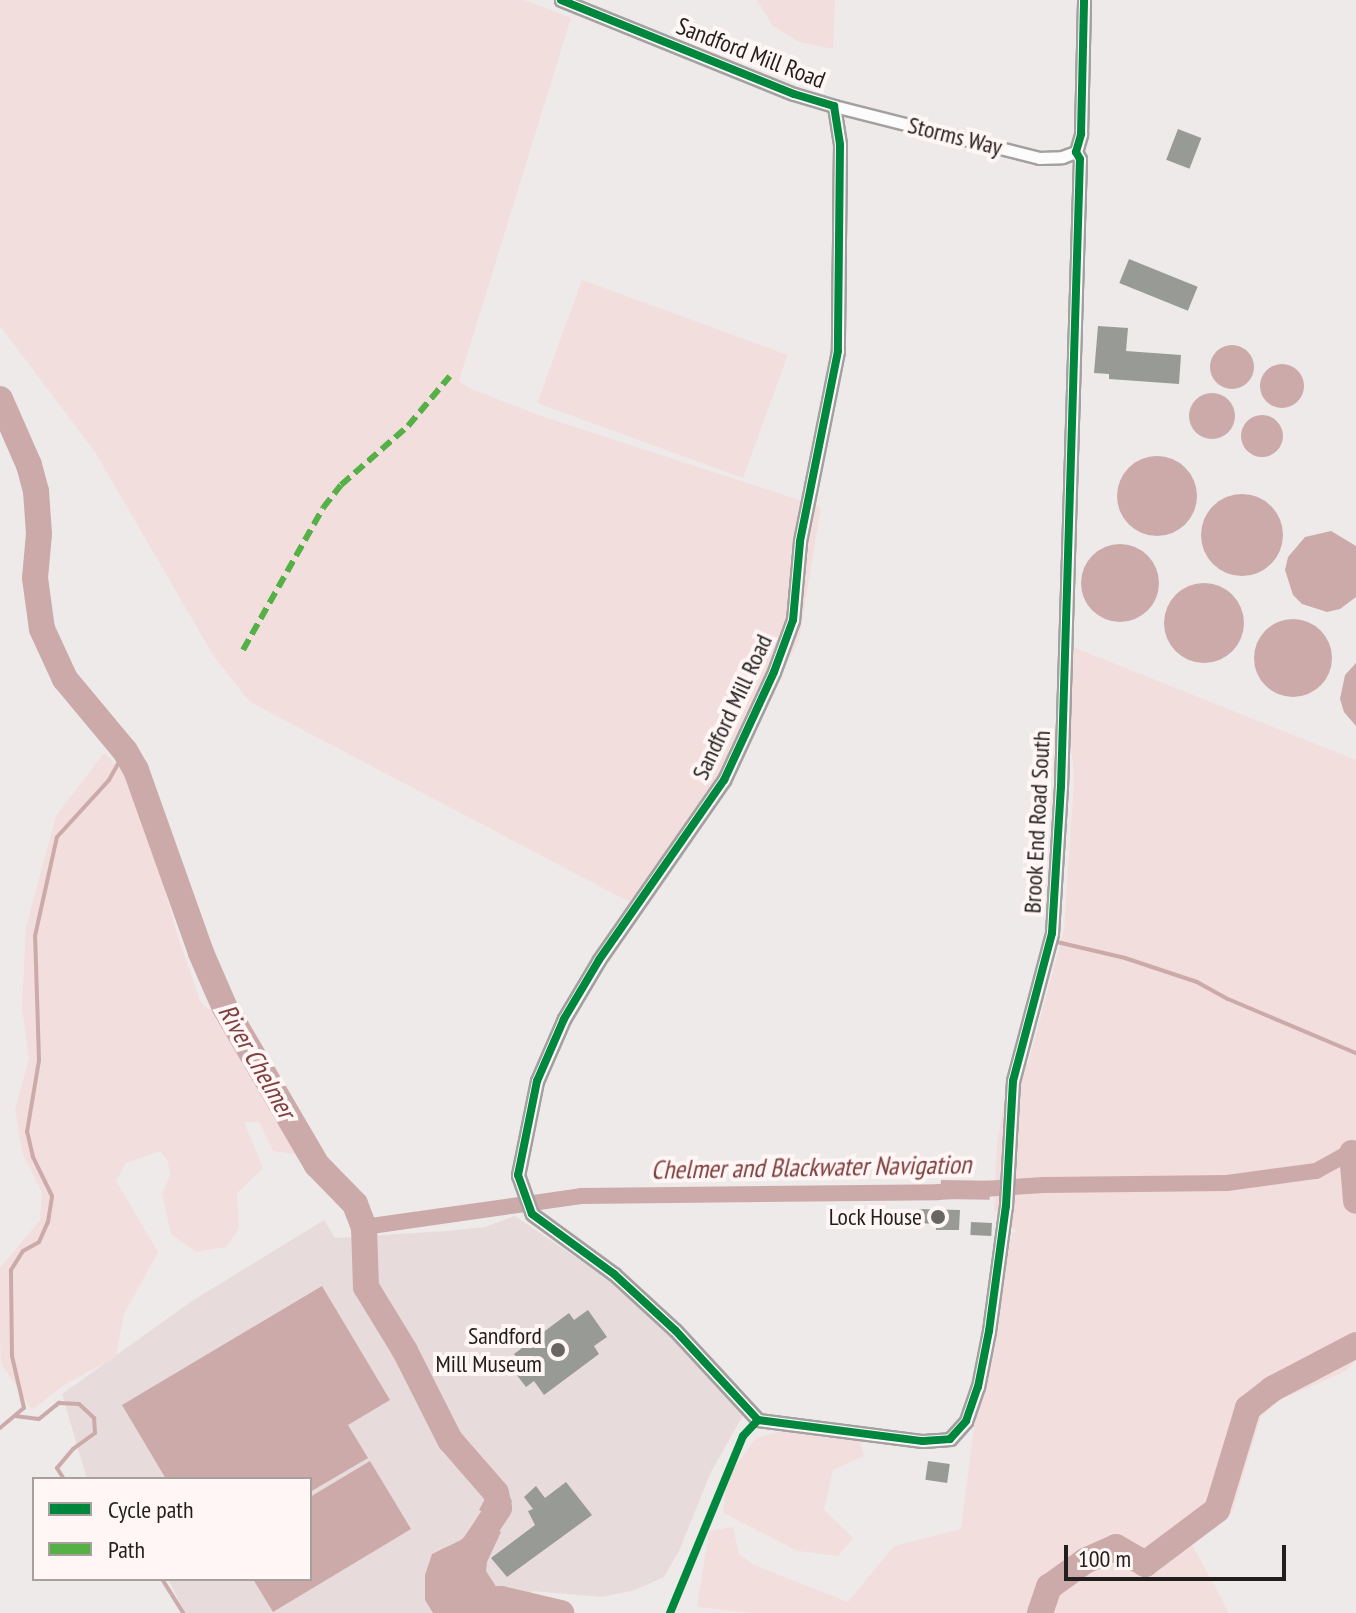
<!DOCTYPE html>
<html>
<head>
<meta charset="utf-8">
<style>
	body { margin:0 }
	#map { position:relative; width:1356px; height:1613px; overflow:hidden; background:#efeaea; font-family:"PT Sans Narrow",sans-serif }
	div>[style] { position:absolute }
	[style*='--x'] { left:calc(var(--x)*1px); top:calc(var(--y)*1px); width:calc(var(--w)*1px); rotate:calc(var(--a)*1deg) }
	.built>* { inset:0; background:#e8dbdb }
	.green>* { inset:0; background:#f2dedd; transform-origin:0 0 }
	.water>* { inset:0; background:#caa; transform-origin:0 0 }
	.round { border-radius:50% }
	.stream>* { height:4px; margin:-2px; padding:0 2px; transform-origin:2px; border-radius:2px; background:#caa }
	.canal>* { height:16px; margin:-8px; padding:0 8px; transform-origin:8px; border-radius:8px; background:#caa }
	.river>* { height:26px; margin:-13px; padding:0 13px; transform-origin:13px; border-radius:13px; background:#caa }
	.building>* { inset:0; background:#989b95; transform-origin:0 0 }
	.roads { filter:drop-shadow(2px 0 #a4a0a0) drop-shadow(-2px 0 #a4a0a0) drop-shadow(0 2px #a4a0a0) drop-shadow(0 -2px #a4a0a0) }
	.street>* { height:11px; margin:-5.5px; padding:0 5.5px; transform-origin:5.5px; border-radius:5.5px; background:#fdfcfc }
	.quiet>* { height:6px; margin-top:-3px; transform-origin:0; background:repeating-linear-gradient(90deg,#55b145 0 12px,transparent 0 18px) }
	.cycleway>* { height:8px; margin:-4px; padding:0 4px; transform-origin:4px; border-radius:4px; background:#00873e }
	.dots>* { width:22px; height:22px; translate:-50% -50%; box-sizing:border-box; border:4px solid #fff6f5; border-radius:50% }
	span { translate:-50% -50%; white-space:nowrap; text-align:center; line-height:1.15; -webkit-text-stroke:8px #fff6f5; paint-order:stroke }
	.street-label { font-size:24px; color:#211e1e }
	.poi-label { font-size:24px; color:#211e1e }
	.right { translate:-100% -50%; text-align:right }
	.water-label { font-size:26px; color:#7f4041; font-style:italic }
	.legend { position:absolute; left:32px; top:1477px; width:280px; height:104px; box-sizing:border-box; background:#fff6f5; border:2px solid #a6a09f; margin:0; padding:10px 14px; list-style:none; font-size:24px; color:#211e1e }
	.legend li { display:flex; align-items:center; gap:16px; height:40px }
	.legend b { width:40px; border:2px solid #a6a09f }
	.scale { position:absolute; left:1064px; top:1545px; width:222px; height:36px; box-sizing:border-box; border:4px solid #211e1e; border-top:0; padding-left:10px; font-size:24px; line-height:28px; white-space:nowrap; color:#211e1e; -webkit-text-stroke:6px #fff6f5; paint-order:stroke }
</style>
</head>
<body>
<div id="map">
	<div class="built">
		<i style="clip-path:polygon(515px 1216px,621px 1288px,674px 1334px,710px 1377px,746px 1410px,711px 1472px,679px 1551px,664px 1577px,635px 1590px,602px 1597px,532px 1591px,517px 1610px,519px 1613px,185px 1613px,168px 1579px,310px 1579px,310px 1479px,87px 1479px,62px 1394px,192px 1301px,324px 1220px,335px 1238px,446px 1231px,485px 1227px)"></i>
	</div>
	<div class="green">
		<i style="clip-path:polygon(0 0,524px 0,571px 18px,459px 381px,469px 388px,541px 416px,821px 507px,799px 640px,728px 782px,639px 907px,250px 702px,215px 658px,95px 452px,0 326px)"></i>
		<i style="clip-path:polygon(757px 0,835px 0,833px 49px,799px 42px,773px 26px)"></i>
		<i style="left:582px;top:280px;width:219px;height:131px;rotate:20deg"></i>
		<i style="clip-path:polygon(1063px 643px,1356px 760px,1356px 1360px,1344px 1372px,1280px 1400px,1261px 1416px,1232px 1513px,1188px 1537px,1229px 1613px,754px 1613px,697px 1607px,709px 1531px,733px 1527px,739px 1554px,754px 1565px,848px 1602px,894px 1546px,961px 1529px,975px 1419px,1012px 1233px,1016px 1232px,994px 1210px,997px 1143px,1010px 1067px,1028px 1064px,1064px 930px,1074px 778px)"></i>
		<i style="clip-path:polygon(104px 753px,136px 783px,177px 934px,201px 1003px,216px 1015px,239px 1046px,257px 1081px,297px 1140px,295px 1154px,273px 1151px,259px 1122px,244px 1122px,263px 1168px,237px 1193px,239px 1228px,226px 1247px,196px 1252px,171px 1234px,162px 1193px,170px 1176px,168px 1161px,160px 1151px,126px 1163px,116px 1181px,158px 1252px,124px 1314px,116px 1357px,64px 1385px,32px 1410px,1px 1363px,0 1339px,0 1268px,40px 1220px,42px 1193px,22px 1152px,15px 1109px,29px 1059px,22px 1007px,26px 927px,56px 816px)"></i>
		<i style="clip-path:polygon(791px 1429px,860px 1441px,864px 1456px,833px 1470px,824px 1510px,853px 1538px,838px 1556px,798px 1551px,723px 1513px,727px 1478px,756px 1438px)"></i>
	</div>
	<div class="water">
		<i class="round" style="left:1210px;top:345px;width:44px;height:44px"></i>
		<i class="round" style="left:1260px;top:364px;width:44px;height:44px"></i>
		<i class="round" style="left:1189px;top:393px;width:46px;height:46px"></i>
		<i class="round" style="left:1241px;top:415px;width:42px;height:42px"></i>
		<i class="round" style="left:1117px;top:456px;width:80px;height:80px"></i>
		<i class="round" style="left:1201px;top:494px;width:82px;height:82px"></i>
		<i style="clip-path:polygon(1331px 531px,1356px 546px,1356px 597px,1340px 609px,1327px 612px,1302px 604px,1293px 595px,1285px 570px,1288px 557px,1305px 537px)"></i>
		<i class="round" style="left:1081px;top:544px;width:78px;height:78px"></i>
		<i class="round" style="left:1164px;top:583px;width:80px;height:80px"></i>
		<i class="round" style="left:1254px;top:619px;width:78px;height:78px"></i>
		<i style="clip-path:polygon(1356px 663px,1356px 726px,1344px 712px,1340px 699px,1345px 675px)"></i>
		<i style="left:941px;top:1180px;width:49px;height:19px;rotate:1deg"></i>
		<i style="clip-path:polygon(322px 1286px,390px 1400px,348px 1425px,368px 1458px,310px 1492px,310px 1479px,166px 1479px,122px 1405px)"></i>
		<i style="clip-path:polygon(370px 1461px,411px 1529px,273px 1612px,253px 1579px,310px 1579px,310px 1497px)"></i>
		<i style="clip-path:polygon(503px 1484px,512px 1501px,505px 1523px,479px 1510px,486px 1497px)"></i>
		<i style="clip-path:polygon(483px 1519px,501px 1532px,487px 1562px,486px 1571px,510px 1608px,504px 1613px,433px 1613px,425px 1600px,425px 1575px,432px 1554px,461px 1540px)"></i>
	</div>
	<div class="stream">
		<i style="--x:1057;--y:942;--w:70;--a:13.2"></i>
		<i style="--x:1125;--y:958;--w:76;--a:18.4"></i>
		<i style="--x:1197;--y:982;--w:35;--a:29"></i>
		<i style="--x:1228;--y:999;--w:139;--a:22.9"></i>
		<i style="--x:15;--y:1416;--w:24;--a:7"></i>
		<i style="--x:39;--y:1419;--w:26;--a:-39"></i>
		<i style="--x:59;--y:1403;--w:20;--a:3"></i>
		<i style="--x:79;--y:1404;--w:21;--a:43"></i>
		<i style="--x:94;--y:1418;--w:15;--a:86"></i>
		<i style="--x:95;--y:1433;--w:27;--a:144"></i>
		<i style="--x:73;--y:1449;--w:25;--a:130"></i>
		<i style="--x:57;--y:1468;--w:13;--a:58"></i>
		<i style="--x:0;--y:1428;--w:31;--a:-40"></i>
		<i style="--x:24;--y:1408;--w:53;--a:-103"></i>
		<i style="--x:12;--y:1356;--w:86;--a:-90.7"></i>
		<i style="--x:11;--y:1270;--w:22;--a:-58"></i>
		<i style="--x:23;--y:1251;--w:18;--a:-29"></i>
		<i style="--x:39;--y:1242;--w:22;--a:-66"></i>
		<i style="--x:48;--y:1222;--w:26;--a:-81"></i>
		<i style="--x:52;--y:1196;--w:43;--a:-116"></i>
		<i style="--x:33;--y:1157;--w:26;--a:-103"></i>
		<i style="--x:27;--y:1132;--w:73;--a:-80.5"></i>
		<i style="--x:39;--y:1060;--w:124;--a:-91.8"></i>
		<i style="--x:35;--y:936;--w:101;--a:-77.5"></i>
		<i style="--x:57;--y:837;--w:77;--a:-47.6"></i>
		<i style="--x:109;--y:780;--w:33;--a:-61"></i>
		<i style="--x:162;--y:1579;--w:40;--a:58"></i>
	</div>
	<div class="canal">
		<i style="--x:364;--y:1227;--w:219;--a:-8.1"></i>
		<i style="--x:581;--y:1196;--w:357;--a:-0.6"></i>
		<i style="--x:938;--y:1192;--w:106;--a:-3.8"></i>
		<i style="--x:1044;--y:1185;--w:183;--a:-0.6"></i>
		<i style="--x:1227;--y:1183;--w:90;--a:-7.7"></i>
		<i style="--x:1316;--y:1171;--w:46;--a:-28.8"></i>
	</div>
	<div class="river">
		<i style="--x:0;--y:399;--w:72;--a:66.3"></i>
		<i style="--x:29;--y:465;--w:27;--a:75"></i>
		<i style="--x:36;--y:491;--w:43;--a:86"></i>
		<i style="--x:39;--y:534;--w:44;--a:95.2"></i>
		<i style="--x:35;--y:578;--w:51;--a:82.2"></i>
		<i style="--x:42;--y:629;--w:55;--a:65.3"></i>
		<i style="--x:65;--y:679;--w:94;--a:50.2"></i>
		<i style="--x:125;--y:751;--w:22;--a:60"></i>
		<i style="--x:136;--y:770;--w:194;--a:70.4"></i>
		<i style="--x:201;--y:953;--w:58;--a:66.5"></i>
		<i style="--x:224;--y:1006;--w:184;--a:59.7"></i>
		<i style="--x:317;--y:1165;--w:54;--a:45.7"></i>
		<i style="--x:355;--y:1204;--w:25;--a:69"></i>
		<i style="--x:364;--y:1227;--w:60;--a:88.1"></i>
		<i style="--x:366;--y:1287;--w:75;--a:58.6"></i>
		<i style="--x:405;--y:1351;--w:100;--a:63.2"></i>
		<i style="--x:450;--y:1440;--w:70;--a:49"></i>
		<i style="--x:496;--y:1493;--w:15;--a:79"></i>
		<i style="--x:499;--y:1508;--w:53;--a:123.4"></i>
		<i style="--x:1352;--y:1153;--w:48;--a:85.2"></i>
		<i style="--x:473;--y:1601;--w:28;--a:-4"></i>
		<i style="--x:501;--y:1599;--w:62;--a:13.1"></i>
		<i style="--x:1040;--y:1613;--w:28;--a:-71"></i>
		<i style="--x:1049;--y:1587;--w:44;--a:-35.8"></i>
		<i style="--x:1085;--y:1561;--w:34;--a:-24"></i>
		<i style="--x:1116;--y:1547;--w:34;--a:30"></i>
		<i style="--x:1145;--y:1564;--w:90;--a:-36.9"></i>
		<i style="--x:1217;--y:1510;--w:107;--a:-73.1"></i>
		<i style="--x:1248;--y:1408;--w:31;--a:-38"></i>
		<i style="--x:1272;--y:1389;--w:95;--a:-27.6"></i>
	</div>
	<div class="building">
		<i style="left:1178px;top:129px;width:25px;height:33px;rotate:21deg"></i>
		<i style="left:1129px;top:259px;width:74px;height:26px;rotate:22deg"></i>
		<i style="clip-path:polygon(1098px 326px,1128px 328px,1126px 351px,1181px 355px,1179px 384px,1109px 379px,1109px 374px,1094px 373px)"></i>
		<i style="clip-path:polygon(917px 1209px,960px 1210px,959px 1230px,936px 1230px,936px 1224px,917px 1223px)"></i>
		<i style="left:971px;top:1222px;width:21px;height:13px;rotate:3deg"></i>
		<i style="clip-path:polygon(588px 1310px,607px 1337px,594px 1346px,599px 1354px,544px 1395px,534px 1381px,526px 1387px,516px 1374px,524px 1368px,514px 1354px,569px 1313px,574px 1320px)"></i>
		<i style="left:928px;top:1461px;width:22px;height:19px;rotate:8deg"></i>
		<i style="clip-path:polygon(566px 1482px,592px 1515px,507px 1577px,491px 1558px,535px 1525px,528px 1511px,533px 1509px,524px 1497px,536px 1486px,545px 1498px)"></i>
	</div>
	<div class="roads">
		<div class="street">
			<i style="--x:561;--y:0;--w:251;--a:22"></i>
			<i style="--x:794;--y:94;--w:42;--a:16.7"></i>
			<i style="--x:834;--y:106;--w:211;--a:14.2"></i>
			<i style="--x:1039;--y:158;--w:23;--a:-2"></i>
			<i style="--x:1062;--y:157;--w:15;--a:-20"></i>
			<i style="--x:834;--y:106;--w:39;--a:81"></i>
			<i style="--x:840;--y:145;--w:206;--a:90.6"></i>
			<i style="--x:838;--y:351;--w:195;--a:101.3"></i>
			<i style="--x:800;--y:542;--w:78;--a:95.1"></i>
			<i style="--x:793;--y:620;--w:55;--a:110.1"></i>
			<i style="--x:774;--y:672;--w:119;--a:114.8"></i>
			<i style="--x:724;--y:780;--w:219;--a:124.8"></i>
			<i style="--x:599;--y:960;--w:69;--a:120.7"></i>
			<i style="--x:564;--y:1019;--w:68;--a:113.5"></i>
			<i style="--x:537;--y:1081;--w:96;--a:101.4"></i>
			<i style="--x:518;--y:1175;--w:41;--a:70.3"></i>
			<i style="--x:532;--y:1214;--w:102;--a:36.2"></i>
			<i style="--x:614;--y:1274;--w:83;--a:42.6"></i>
			<i style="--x:675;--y:1330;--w:122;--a:47.3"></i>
			<i style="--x:758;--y:1420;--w:166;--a:7.3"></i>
			<i style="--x:923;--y:1441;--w:27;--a:-4"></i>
			<i style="--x:950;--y:1439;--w:24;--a:-48"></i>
			<i style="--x:966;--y:1421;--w:36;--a:-71"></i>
			<i style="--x:978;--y:1387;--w:57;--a:-78.9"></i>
			<i style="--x:989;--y:1331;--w:126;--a:-82.3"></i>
			<i style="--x:1006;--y:1206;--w:125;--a:-86.8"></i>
			<i style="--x:1013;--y:1081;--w:153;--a:-75.2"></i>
			<i style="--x:1052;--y:933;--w:146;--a:-86.5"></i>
			<i style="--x:1061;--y:787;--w:628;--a:-88.27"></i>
			<i style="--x:1080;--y:159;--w:8;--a:-120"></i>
			<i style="--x:1076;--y:152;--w:19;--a:-74"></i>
			<i style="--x:1081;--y:134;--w:134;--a:-88.7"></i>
		</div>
	</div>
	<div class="quiet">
		<i style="--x:243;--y:650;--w:163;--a:-60.6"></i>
		<i style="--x:323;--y:508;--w:29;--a:-52"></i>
		<i style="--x:341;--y:485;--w:89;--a:-41.4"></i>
		<i style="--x:408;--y:426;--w:65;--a:-50"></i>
	</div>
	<div class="cycleway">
		<i style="--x:561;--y:0;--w:251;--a:22"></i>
		<i style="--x:794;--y:94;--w:42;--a:16.7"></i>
		<i style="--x:834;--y:106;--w:39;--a:81"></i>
		<i style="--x:840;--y:145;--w:206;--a:90.6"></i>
		<i style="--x:838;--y:351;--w:195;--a:101.3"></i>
		<i style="--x:800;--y:542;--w:78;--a:95.1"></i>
		<i style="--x:793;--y:620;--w:55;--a:110.1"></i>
		<i style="--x:774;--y:672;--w:119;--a:114.8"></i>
		<i style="--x:724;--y:780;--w:219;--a:124.8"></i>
		<i style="--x:599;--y:960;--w:69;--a:120.7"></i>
		<i style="--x:564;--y:1019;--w:68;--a:113.5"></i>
		<i style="--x:537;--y:1081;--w:96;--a:101.4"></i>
		<i style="--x:518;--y:1175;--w:41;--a:70.3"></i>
		<i style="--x:532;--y:1214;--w:102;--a:36.2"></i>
		<i style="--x:614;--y:1274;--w:83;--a:42.6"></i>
		<i style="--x:675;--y:1330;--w:122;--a:47.3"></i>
		<i style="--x:758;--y:1420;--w:166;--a:7.3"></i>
		<i style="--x:923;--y:1441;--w:27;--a:-4"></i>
		<i style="--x:950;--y:1439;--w:24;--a:-48"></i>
		<i style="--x:966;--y:1421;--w:36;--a:-71"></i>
		<i style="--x:978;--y:1387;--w:57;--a:-78.9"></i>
		<i style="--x:989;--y:1331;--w:126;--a:-82.3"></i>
		<i style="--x:1006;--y:1206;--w:125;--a:-86.8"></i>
		<i style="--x:1013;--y:1081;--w:153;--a:-75.2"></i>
		<i style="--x:1052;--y:933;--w:146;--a:-86.5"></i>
		<i style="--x:1061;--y:787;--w:628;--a:-88.27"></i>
		<i style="--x:1080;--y:159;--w:8;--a:-120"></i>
		<i style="--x:1076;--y:152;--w:19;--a:-74"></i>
		<i style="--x:1081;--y:134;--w:134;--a:-88.7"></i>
		<i style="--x:670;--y:1613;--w:191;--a:-67.6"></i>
		<i style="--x:743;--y:1436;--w:22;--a:-47"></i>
	</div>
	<div class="dots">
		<i style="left:938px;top:1217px;background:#696565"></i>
		<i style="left:558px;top:1350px;background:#696565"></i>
	</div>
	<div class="street-label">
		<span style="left:751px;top:53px;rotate:21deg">Sandford Mill Road</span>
		<span style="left:955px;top:136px;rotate:14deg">Storms Way</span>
		<span style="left:732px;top:707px;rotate:-65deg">Sandford Mill Road</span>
		<span style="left:1037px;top:822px;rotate:-87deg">Brook End Road South</span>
	</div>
	<div class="poi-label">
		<span class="right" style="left:922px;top:1217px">Lock House</span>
		<span class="right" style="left:542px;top:1350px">Sandford<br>Mill Museum</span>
	</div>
	<div class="water-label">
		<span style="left:257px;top:1061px;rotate:60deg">River Chelmer</span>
		<span style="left:811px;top:1167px;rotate:-1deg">Chelmer and Blackwater Navigation</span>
	</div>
	<ul class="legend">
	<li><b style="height:10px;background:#00873e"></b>Cycle path</li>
	<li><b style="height:10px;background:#55b145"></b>Path</li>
	</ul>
	<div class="scale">100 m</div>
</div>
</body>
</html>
